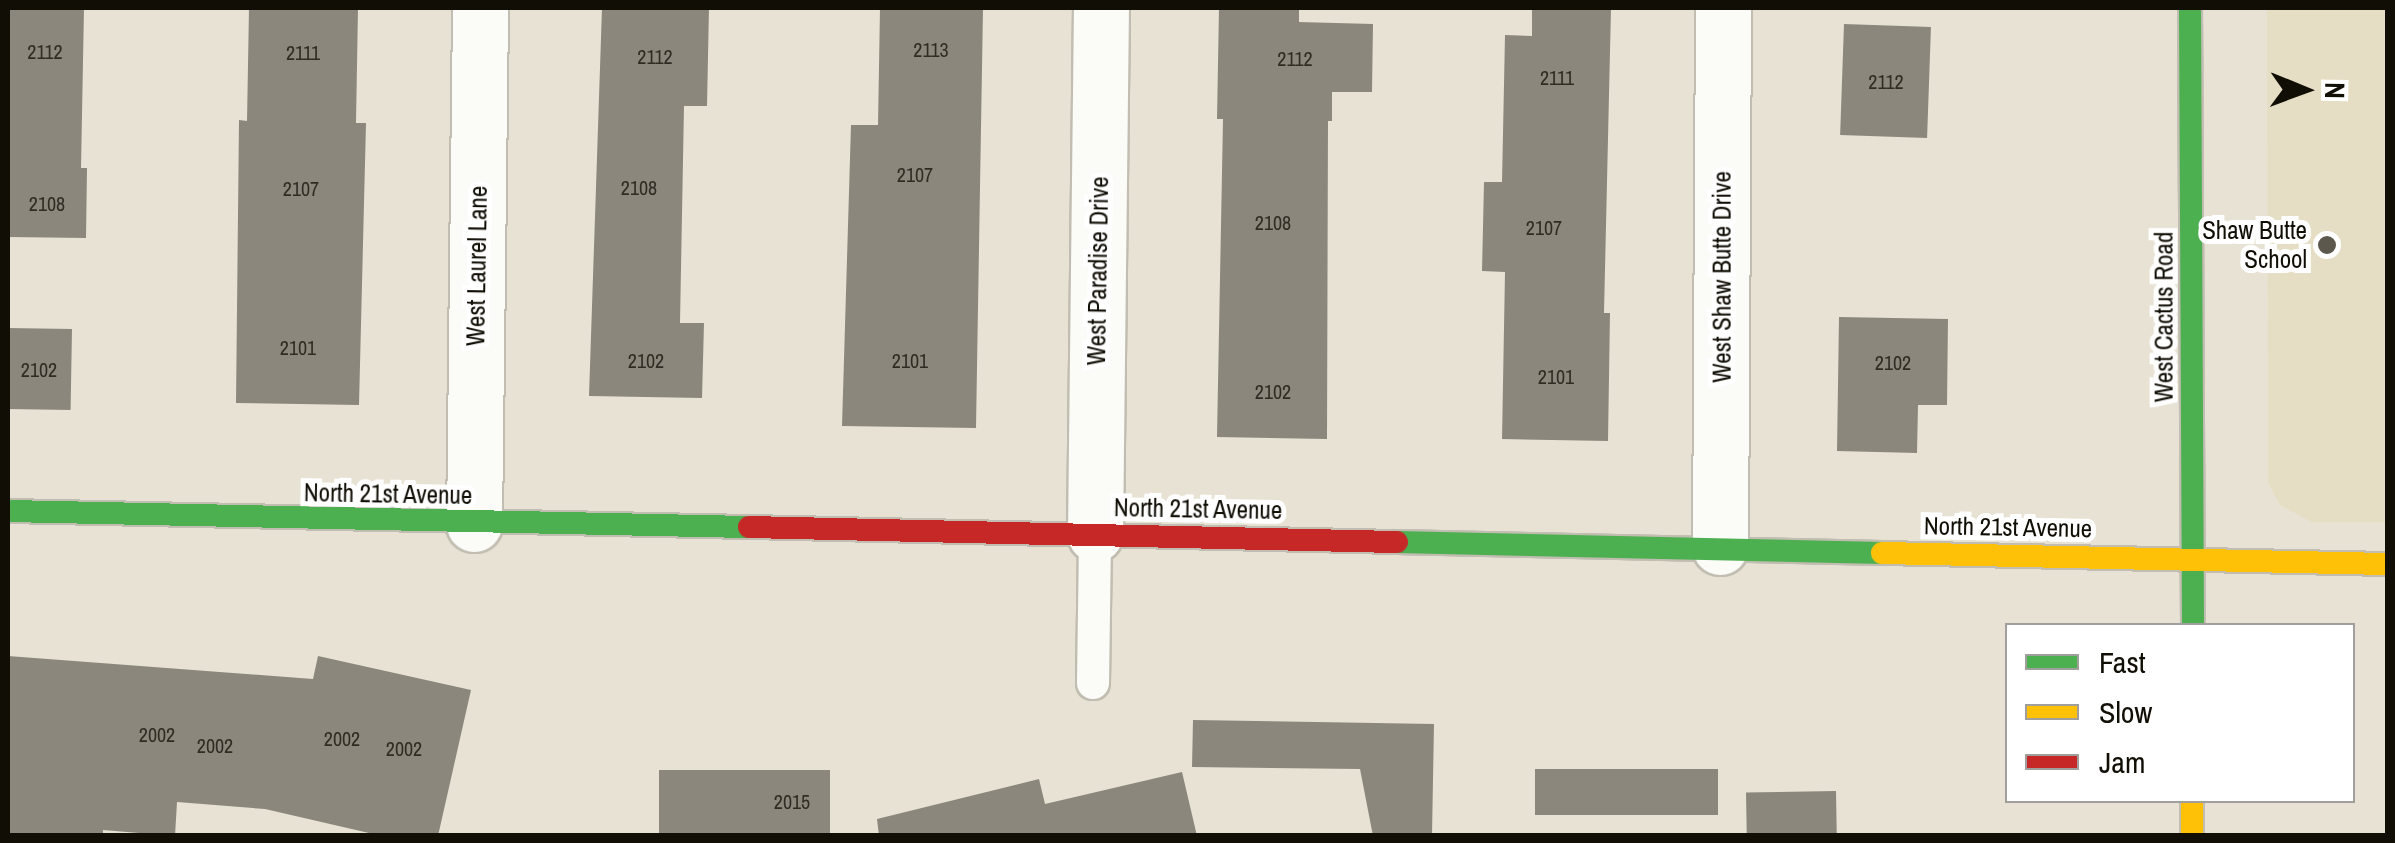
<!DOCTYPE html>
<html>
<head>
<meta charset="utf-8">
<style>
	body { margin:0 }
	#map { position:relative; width:2395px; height:843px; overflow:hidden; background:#e7e2d3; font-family:"Archivo Narrow",sans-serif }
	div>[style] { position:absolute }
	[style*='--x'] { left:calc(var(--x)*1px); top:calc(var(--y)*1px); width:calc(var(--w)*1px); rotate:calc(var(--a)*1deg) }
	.built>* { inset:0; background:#e6dec4 }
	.building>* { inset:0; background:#8b877c; transform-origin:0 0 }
	.roads { filter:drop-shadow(2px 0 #c1bdb1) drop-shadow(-2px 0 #c1bdb1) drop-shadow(0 2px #c1bdb1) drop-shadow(0 -2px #c1bdb1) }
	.lane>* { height:32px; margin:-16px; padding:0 16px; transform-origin:16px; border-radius:16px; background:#fbfbf8 }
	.street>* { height:55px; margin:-27.5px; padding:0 27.5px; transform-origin:27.5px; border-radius:27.5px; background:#fbfbf8 }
	.fast>* { height:22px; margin:-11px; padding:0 11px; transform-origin:11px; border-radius:11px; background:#4caf50 }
	.slow>* { height:22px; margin:-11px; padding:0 11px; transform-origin:11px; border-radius:11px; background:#ffc107 }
	.jam>* { height:22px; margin:-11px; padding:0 11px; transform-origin:11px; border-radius:11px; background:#c62828 }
	.dots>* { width:28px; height:28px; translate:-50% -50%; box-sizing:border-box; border:5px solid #fff; border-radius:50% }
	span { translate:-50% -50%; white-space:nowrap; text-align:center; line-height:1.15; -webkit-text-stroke:10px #fff; paint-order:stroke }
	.number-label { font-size:20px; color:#302c24 }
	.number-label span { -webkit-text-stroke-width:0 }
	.poi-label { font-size:25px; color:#110e06 }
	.right { translate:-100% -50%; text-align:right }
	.street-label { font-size:25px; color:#110e06 }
	.frame { position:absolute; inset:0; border:10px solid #110e06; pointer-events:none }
	.legend { position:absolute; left:2005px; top:623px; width:350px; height:180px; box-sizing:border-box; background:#fff; border:2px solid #a09f9b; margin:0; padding:12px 18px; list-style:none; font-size:30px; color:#110e06 }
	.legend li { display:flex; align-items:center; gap:20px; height:50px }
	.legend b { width:50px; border:2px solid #a09f9b }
	.north { position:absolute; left:2255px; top:40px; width:100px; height:100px; -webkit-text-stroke:8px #fff; paint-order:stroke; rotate:91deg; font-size:28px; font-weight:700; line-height:40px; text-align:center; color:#110e06 }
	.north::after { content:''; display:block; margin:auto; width:35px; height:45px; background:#110e06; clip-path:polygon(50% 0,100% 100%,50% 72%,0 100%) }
</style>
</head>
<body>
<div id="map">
	<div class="built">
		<i style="clip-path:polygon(2267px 8px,2387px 8px,2387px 522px,2312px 522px,2280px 505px,2268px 483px)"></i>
	</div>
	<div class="building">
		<i style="clip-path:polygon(8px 8px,84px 8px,81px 168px,87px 168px,86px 238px,8px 237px)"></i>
		<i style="clip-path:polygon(249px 8px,358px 8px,356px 123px,366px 123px,359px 405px,236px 403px,239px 120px,247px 121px)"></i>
		<i style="clip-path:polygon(602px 8px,709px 8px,707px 106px,684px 106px,680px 323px,704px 323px,702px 398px,589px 396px)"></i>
		<i style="clip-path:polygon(880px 8px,983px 8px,976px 428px,842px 426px,851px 125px,878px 125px)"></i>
		<i style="clip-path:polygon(1219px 8px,1299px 8px,1299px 22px,1373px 24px,1372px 92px,1332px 92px,1332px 121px,1328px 121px,1327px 439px,1217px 437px,1223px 119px,1217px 119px)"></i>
		<i style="clip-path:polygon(1532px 8px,1611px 8px,1604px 313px,1610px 313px,1608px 441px,1502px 439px,1505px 272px,1482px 271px,1484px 182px,1502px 182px,1505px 35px,1532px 36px)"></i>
		<i style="left:1844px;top:24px;width:87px;height:111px;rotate:2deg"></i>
		<i style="clip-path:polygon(1839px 317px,1948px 319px,1947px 405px,1918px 405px,1917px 453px,1837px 451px)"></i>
		<i style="left:8px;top:328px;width:64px;height:81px;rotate:1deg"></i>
		<i style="clip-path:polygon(8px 656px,313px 679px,318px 656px,471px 690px,438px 836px,382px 836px,265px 809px,177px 802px,175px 836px,103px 830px,103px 836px,8px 833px)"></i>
		<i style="clip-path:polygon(1193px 720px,1434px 724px,1432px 836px,1373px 836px,1360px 769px,1192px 767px)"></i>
		<i style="left:1535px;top:769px;width:183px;height:46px"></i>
		<i style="left:659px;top:770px;width:171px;height:66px"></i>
		<i style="clip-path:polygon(1182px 772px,1197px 836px,879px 836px,877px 819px,1039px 779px,1045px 804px)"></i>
		<i style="left:1836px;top:791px;width:45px;height:90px;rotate:89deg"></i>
	</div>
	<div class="roads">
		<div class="lane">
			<i style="--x:1093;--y:683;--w:149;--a:-89.2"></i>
		</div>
		<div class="street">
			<i style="--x:474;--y:524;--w:516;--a:-89.33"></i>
			<i style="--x:1095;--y:534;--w:526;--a:-89.35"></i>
			<i style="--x:1720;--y:547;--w:539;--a:-89.68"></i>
		</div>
		<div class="fast">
			<i style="--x:2190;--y:8;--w:618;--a:89.72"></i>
			<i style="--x:8;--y:511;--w:741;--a:1.24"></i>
			<i style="--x:1397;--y:542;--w:485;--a:1.3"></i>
		</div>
		<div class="slow">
			<i style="--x:1882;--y:553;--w:506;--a:1.25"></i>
			<i style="--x:2192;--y:800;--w:36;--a:90"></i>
		</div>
		<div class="jam">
			<i style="--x:749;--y:527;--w:648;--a:1.33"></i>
		</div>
	</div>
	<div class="dots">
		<i style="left:2327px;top:245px;background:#5c584e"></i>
	</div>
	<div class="number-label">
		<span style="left:931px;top:49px">2113</span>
		<span style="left:45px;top:51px">2112</span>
		<span style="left:303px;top:52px">2111</span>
		<span style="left:655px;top:56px">2112</span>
		<span style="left:1295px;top:58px">2112</span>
		<span style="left:1557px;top:77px">2111</span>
		<span style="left:1886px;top:81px">2112</span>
		<span style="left:915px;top:174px">2107</span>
		<span style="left:639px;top:187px">2108</span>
		<span style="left:301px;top:188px">2107</span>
		<span style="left:47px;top:203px">2108</span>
		<span style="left:1273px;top:222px">2108</span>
		<span style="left:1544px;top:227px">2107</span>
		<span style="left:298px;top:347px">2101</span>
		<span style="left:646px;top:360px">2102</span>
		<span style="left:910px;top:360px">2101</span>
		<span style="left:1893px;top:362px">2102</span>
		<span style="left:39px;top:369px">2102</span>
		<span style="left:1556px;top:376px">2101</span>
		<span style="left:1273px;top:391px">2102</span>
		<span style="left:157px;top:734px">2002</span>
		<span style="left:342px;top:738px">2002</span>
		<span style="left:215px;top:745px">2002</span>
		<span style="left:404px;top:748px">2002</span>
		<span style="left:792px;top:801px">2015</span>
	</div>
	<div class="poi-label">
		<span class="right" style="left:2307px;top:245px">Shaw Butte<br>School</span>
	</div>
	<div class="street-label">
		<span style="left:477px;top:266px;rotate:-89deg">West Laurel Lane</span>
		<span style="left:1098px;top:271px;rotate:-89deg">West Paradise Drive</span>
		<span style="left:1722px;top:277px;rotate:-90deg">West Shaw Butte Drive</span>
		<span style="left:2164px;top:317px;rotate:-90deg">West Cactus Road</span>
		<span style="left:388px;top:494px;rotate:1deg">North 21st Avenue</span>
		<span style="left:1198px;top:509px;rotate:1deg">North 21st Avenue</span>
		<span style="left:2008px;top:527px;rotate:1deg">North 21st Avenue</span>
	</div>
	<div class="frame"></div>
	<ul class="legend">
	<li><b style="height:12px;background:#4caf50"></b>Fast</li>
	<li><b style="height:12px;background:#ffc107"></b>Slow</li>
	<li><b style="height:12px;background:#c62828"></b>Jam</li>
	</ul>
	<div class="north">N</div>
</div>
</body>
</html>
